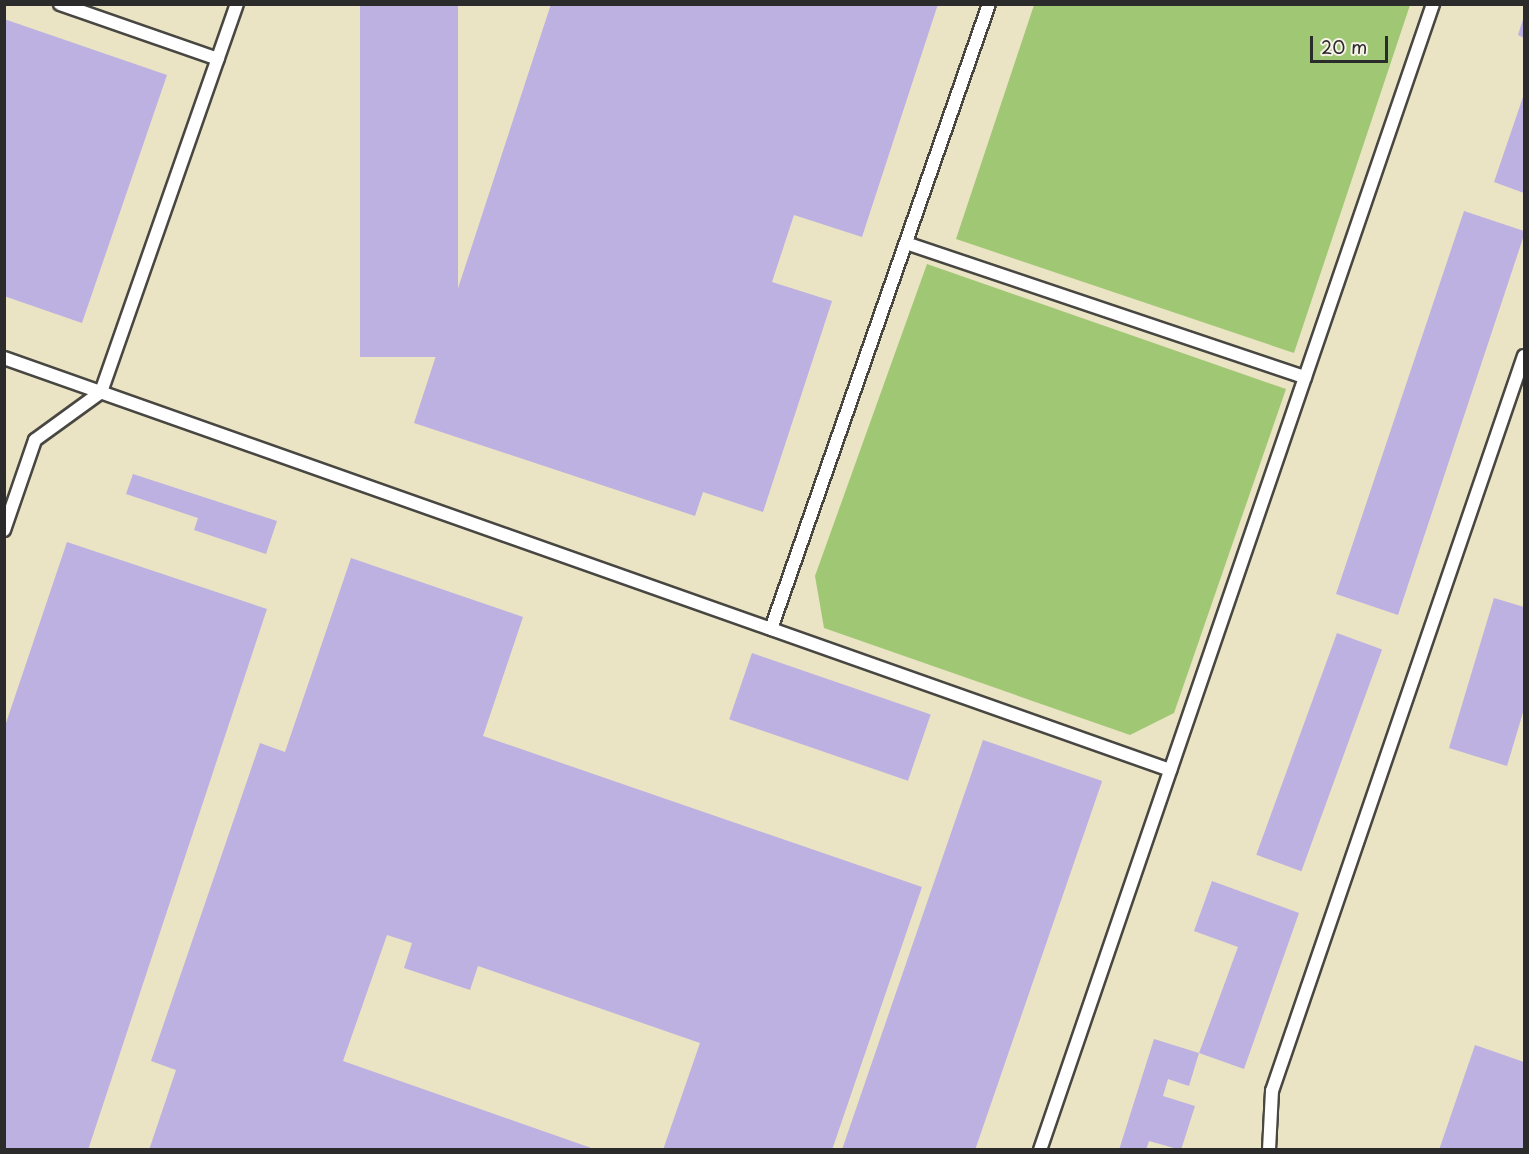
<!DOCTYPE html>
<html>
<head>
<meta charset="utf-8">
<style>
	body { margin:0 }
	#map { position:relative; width:1529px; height:1154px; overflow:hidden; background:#eae3c4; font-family:"Playpen Sans",sans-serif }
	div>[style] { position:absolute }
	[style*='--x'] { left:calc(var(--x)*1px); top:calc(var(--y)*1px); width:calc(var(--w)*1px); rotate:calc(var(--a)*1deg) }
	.green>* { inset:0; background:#a0c874 }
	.building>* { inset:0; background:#bdb1e1; transform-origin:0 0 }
	.roads { filter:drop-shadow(2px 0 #484742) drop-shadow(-2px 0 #484742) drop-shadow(0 2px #484742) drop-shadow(0 -2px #484742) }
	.lane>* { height:12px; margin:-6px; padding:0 6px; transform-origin:6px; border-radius:6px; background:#fff }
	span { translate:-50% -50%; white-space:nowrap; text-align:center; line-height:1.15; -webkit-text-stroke:5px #f7f3e8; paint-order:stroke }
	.frame { position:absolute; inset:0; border:6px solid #2b2b2b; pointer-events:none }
	.scale { position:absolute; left:1310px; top:36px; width:78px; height:27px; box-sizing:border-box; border:3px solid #2b2b2b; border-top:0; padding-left:8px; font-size:18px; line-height:21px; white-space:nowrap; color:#2b2b2b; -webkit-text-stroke:4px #f7f3e8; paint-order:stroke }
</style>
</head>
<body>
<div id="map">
	<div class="green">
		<i style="clip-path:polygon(1034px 5px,1410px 5px,1294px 353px,956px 239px)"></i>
		<i style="clip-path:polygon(927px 264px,1286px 389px,1174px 713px,1130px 735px,824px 628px,815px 576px)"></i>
	</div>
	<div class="building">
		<i style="left:360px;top:4px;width:98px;height:353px"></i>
		<i style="clip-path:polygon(551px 4px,938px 4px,862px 237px,794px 215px,772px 282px,832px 301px,763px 512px,703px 492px,695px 516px,414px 423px)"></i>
		<i style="clip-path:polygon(1524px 16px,1524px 38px,1518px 35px)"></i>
		<i style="clip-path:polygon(4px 19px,167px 75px,82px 323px,4px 296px)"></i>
		<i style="clip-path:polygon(1524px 94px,1524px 193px,1494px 182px)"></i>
		<i style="clip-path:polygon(1464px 211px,1524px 231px,1524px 235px,1398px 615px,1336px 594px)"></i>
		<i style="clip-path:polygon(133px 474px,277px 521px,266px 554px,194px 530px,198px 518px,126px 494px)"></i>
		<i style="clip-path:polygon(67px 542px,267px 609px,88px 1150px,4px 1150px,4px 729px)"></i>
		<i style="clip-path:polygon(351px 558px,523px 617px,483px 736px,922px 887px,832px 1150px,663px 1150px,700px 1043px,478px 966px,470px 990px,404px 968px,412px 943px,387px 935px,343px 1061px,597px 1150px,149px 1150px,176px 1070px,151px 1061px,260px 743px,285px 752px)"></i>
		<i style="clip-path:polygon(1494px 598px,1524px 607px,1524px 709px,1507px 766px,1449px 748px)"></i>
		<i style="left:1337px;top:633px;width:48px;height:236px;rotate:20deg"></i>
		<i style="left:752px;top:653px;width:189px;height:70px;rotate:19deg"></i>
		<i style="left:983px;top:740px;width:126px;height:433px;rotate:19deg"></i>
		<i style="clip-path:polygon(1212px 881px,1299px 913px,1244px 1069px,1199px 1053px,1238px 947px,1194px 931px)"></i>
		<i style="clip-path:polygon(1154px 1039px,1199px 1053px,1189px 1086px,1168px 1079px,1163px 1096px,1195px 1106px,1181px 1150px,1149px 1141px,1146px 1150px,1119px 1150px)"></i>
		<i style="clip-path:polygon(1475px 1045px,1524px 1062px,1524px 1150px,1439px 1150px)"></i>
	</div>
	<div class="roads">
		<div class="lane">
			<i style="--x:60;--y:4;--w:167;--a:19.2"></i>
			<i style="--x:906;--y:243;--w:421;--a:18.6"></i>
			<i style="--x:4;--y:358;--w:1237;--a:19.46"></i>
			<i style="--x:4;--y:530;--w:95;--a:-71"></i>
			<i style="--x:35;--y:440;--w:82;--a:-36"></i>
			<i style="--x:101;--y:392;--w:411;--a:-70.7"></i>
			<i style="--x:771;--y:629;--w:662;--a:-70.77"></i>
			<i style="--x:1040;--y:1150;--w:1212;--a:-71.07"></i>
			<i style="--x:1269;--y:1150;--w:59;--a:-87.1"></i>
			<i style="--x:1272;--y:1091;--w:777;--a:-71.08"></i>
		</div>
	</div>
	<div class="frame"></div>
	<div class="scale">20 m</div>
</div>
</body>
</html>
